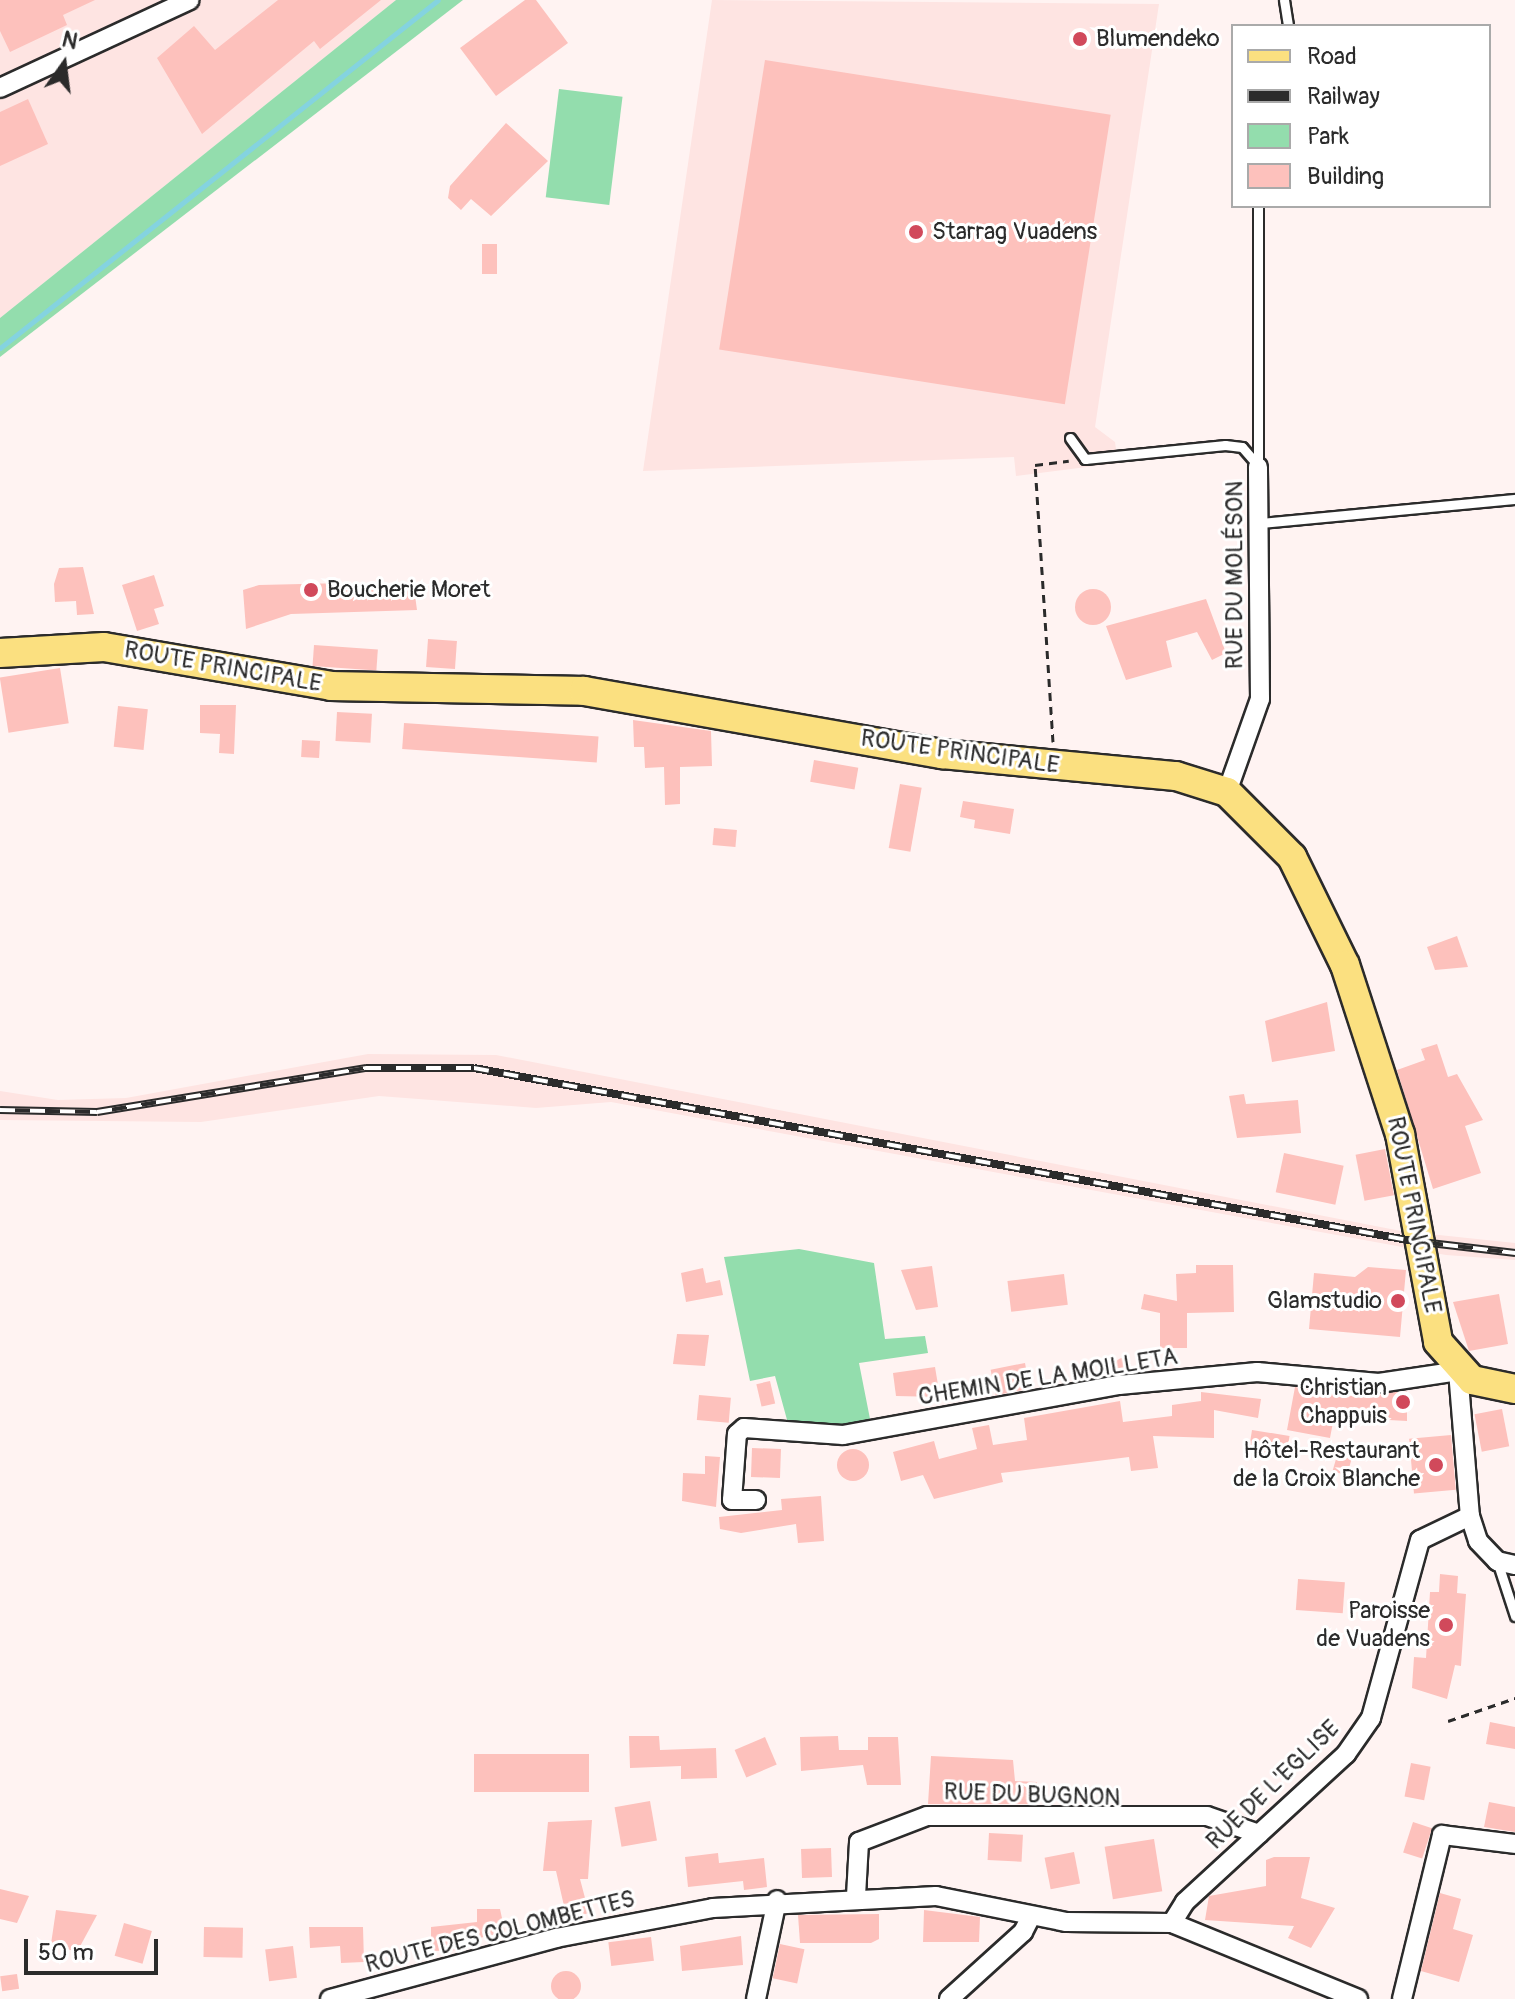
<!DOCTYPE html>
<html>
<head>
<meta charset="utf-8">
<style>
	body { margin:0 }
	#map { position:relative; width:1515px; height:1999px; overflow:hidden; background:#fff3f2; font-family:Pangolin,sans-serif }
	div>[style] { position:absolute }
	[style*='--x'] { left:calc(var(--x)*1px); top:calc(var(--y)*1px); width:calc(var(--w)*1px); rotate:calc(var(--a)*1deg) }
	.built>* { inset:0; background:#fee4e2 }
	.green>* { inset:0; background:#93ddad; transform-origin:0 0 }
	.stream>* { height:5px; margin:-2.5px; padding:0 2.5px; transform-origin:2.5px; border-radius:2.5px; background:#84d3e0 }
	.building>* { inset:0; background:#fdc1bc; transform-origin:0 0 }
	.round { border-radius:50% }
	.path>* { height:3px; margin-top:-1.5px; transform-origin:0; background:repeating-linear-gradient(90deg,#2b2b2b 0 8px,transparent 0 14px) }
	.roads { filter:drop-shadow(2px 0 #2b2b2b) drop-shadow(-2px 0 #2b2b2b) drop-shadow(0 2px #2b2b2b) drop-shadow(0 -2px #2b2b2b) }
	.lane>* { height:9px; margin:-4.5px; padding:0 4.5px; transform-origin:4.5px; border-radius:4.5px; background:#fff }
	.street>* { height:18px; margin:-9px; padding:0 9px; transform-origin:9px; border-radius:9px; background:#fff }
	.primary>* { height:28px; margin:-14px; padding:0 14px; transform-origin:14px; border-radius:14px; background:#fbe080 }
	.rail>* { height:8px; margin-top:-4px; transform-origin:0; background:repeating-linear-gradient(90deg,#fff 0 15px,#2b2b2b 0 30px); box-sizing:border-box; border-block:2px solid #2b2b2b }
	.dots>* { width:22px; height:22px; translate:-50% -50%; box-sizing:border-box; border:4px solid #fff; border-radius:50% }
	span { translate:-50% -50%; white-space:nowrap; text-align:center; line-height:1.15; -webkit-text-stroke:6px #fff; paint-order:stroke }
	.poi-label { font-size:24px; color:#2b2b2b }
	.left { translate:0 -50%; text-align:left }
	.right { translate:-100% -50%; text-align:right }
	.street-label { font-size:24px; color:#2b2b2b }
	.legend { position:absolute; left:1231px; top:24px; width:260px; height:184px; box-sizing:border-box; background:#fff; border:2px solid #aaa; margin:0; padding:10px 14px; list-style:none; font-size:24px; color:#2b2b2b }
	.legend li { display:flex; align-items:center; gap:16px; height:40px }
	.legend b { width:40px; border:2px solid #aaa }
	.north { position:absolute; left:24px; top:24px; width:80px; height:80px; -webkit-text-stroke:6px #fff; paint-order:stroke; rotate:14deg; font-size:22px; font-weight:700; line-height:32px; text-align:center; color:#2b2b2b }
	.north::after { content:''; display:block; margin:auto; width:28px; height:36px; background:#2b2b2b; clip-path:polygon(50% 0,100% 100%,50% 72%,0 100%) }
	.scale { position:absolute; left:24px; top:1939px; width:134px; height:36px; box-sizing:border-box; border:4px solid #2b2b2b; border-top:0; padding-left:10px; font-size:24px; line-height:28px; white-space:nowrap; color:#2b2b2b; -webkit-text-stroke:6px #fff; paint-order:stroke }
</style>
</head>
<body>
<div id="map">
	<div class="built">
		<i style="clip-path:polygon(0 0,396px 0,0 318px)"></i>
		<i style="clip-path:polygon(712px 0,1159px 4px,1095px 427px,1115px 442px,1118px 463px,1016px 476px,1014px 457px,643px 471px)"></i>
		<i style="clip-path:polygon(368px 1054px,496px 1055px,1401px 1231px,1515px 1243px,1515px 1260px,1446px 1255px,611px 1102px,536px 1108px,379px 1096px,201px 1122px,0 1120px,0 1091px,58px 1100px,126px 1098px)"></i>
	</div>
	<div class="green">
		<i style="clip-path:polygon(396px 0,463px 0,0 357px,0 318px)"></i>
		<i style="left:559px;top:89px;width:64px;height:109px;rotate:7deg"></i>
		<i style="clip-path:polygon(799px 1249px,874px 1263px,885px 1339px,925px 1336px,928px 1353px,859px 1363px,871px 1424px,789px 1427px,775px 1376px,750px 1381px,724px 1257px)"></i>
	</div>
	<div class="stream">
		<i style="--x:0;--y:348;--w:559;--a:-38.47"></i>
	</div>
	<div class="building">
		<i style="clip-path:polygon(0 0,95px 0,63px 15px,67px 25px,10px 52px,0 31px)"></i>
		<i style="clip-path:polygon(278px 0,381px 0,320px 49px,314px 41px,202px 134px,157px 58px,194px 26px,215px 50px)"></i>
		<i style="clip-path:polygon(525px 0,536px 0,568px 43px,496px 96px,460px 48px)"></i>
		<i style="left:765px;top:60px;width:350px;height:293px;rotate:9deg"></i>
		<i style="clip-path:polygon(28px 99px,48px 144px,0 166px,0 112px)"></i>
		<i style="clip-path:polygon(506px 123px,548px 161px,491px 216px,471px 199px,461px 210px,448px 198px,450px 186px)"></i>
		<i style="left:482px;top:244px;width:15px;height:30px"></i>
		<i style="clip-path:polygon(83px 567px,94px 614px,77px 615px,76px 601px,55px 602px,54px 584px,59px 568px)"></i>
		<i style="clip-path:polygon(154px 575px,164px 606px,154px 609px,159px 624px,137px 631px,122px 585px)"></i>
		<i style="clip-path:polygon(413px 581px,417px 610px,291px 614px,246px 629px,243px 590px,259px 585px,345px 583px,345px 590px)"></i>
		<i class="round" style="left:1075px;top:589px;width:36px;height:36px"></i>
		<i style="clip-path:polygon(1206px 599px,1226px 653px,1212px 660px,1197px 632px,1166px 641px,1172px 667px,1126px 680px,1106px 626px)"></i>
		<i style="left:428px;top:639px;width:29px;height:28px;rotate:4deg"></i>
		<i style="left:314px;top:645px;width:64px;height:21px;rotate:4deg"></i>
		<i style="left:60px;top:668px;width:56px;height:61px;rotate:81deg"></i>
		<i style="clip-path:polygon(200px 705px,236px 705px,234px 754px,219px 753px,220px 734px,200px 733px)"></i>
		<i style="left:118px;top:706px;width:30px;height:41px;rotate:6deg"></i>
		<i style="left:337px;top:712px;width:35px;height:29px;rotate:3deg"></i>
		<i style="clip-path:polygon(633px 720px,711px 731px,712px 766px,680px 767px,680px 804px,665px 805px,664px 767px,645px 768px,644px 747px,634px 747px)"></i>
		<i style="left:404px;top:723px;width:195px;height:26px;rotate:4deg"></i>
		<i style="left:302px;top:740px;width:18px;height:17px;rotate:3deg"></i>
		<i style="left:814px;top:760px;width:45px;height:22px;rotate:10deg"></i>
		<i style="left:900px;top:784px;width:22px;height:65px;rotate:10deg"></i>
		<i style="clip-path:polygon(963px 801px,1014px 809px,1010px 834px,974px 828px,975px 820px,960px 817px)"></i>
		<i style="left:714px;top:828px;width:23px;height:17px;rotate:5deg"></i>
		<i style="clip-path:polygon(1457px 936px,1468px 967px,1435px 970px,1427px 947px)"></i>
		<i style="clip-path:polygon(1327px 1002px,1335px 1051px,1272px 1062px,1265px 1021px)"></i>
		<i style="clip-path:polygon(1437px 1044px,1448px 1077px,1457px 1074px,1483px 1120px,1465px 1126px,1481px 1173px,1433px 1189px,1397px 1070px,1425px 1060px,1421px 1049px)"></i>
		<i style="clip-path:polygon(1244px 1094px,1246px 1104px,1298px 1100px,1301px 1133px,1237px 1138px,1229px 1096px)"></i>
		<i style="left:1385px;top:1149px;width:47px;height:30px;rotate:79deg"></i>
		<i style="left:1284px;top:1153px;width:61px;height:40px;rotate:12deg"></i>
		<i style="clip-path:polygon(1196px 1265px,1233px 1265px,1234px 1312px,1187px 1313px,1187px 1348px,1160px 1348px,1160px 1313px,1141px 1309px,1144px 1294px,1177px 1301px,1176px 1274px,1196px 1273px)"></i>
		<i style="clip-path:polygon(932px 1266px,938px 1307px,916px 1310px,901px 1270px)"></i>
		<i style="clip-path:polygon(1368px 1267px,1406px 1270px,1400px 1337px,1309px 1329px,1314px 1273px,1355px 1277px)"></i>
		<i style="clip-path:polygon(703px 1268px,706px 1283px,720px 1280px,723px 1295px,686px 1302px,681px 1273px)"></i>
		<i style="left:1064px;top:1274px;width:31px;height:57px;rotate:83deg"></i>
		<i style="clip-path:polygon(1499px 1294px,1508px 1344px,1469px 1351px,1453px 1302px)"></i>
		<i style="clip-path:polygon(677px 1334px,709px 1335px,705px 1366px,673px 1364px)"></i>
		<i class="round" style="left:1115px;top:1358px;width:16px;height:16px"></i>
		<i style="left:1025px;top:1363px;width:26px;height:35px;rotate:79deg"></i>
		<i style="clip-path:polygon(935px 1367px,940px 1397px,896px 1396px,893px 1373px)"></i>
		<i style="left:770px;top:1381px;width:23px;height:14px;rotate:77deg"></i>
		<i style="clip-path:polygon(1295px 1387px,1351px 1396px,1407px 1391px,1407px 1421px,1334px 1417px,1330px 1438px,1287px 1430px)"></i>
		<i style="clip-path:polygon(1201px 1392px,1261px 1399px,1258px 1418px,1214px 1410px,1214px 1438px,1153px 1436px,1158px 1468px,1131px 1471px,1129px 1457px,1001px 1473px,1003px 1482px,934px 1499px,923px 1475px,901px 1481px,893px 1452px,934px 1441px,939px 1459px,977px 1449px,972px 1428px,989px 1425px,993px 1445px,1027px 1440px,1024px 1418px,1120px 1401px,1123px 1422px,1172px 1416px,1172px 1405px,1201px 1401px)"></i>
		<i style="left:699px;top:1395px;width:32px;height:25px;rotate:5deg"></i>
		<i style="left:1502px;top:1409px;width:38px;height:28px;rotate:79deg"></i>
		<i style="left:1252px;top:1430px;width:38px;height:20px;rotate:9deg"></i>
		<i style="left:1451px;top:1435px;width:55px;height:42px;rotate:85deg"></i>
		<i style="left:752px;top:1448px;width:29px;height:29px;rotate:2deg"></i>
		<i class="round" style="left:837px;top:1449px;width:32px;height:32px"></i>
		<i style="left:1338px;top:1452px;width:15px;height:20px;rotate:16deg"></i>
		<i style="clip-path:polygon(705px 1456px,720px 1457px,716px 1507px,682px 1501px,683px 1473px,705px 1474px)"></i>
		<i style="clip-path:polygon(821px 1496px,824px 1541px,798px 1543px,796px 1524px,741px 1533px,720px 1529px,719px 1517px,782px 1510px,781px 1499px)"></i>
		<i style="clip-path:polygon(1440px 1574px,1458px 1576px,1457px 1593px,1466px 1594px,1461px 1666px,1455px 1665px,1447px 1699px,1412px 1688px,1414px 1657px,1426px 1658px,1430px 1592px,1439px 1592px)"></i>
		<i style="left:1298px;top:1579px;width:47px;height:31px;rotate:4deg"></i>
		<i style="clip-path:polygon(1490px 1722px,1515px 1727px,1515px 1749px,1486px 1744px)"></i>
		<i style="clip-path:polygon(629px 1736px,659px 1736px,660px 1750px,716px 1748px,717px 1778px,681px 1779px,681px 1766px,630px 1768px)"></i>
		<i style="clip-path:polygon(838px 1736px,839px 1750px,868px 1750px,868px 1737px,898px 1737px,901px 1785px,867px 1785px,863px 1765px,801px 1771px,800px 1737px)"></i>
		<i style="left:765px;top:1737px;width:30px;height:33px;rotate:67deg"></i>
		<i style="left:474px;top:1754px;width:115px;height:38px"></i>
		<i style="clip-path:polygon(931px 1756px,1013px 1760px,1015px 1781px,1037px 1782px,1036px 1804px,928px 1804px)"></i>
		<i style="left:1411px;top:1763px;width:20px;height:34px;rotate:11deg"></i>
		<i style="left:650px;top:1801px;width:40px;height:36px;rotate:80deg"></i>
		<i style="clip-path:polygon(1489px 1802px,1515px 1807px,1515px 1832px,1484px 1827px)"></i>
		<i style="clip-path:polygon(592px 1820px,588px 1879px,580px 1879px,589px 1913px,567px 1919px,556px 1871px,543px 1871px,548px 1822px)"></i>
		<i style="left:1413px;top:1822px;width:20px;height:32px;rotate:18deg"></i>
		<i style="left:989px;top:1833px;width:34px;height:27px;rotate:3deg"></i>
		<i style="left:1154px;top:1839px;width:53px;height:50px;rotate:81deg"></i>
		<i style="left:831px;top:1848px;width:29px;height:30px;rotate:88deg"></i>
		<i style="left:1074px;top:1852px;width:32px;height:30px;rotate:79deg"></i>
		<i style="clip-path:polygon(718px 1853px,719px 1863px,764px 1858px,767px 1887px,744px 1890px,743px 1881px,688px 1887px,685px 1857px)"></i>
		<i style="clip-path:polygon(1274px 1857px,1310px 1857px,1301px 1898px,1335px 1908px,1311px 1948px,1288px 1938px,1294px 1926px,1205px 1920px,1209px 1896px,1266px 1886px,1266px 1860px)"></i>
		<i style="clip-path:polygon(0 1889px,29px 1896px,17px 1923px,0 1919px)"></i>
		<i style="clip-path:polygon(1440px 1893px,1461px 1899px,1453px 1929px,1473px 1935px,1459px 1982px,1421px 1971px)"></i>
		<i style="clip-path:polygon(477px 1909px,500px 1909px,505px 1932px,471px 1940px,466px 1950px,431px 1951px,431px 1927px,477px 1922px)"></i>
		<i style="clip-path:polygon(56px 1910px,97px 1915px,77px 1952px,51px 1944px)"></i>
		<i style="clip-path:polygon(924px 1910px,980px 1917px,979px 1942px,923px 1942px)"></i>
		<i style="clip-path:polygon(879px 1914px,879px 1939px,871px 1943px,800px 1943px,798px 1915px)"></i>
		<i style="left:124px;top:1923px;width:29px;height:34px;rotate:16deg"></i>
		<i style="left:204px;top:1927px;width:39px;height:30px;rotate:1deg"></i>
		<i style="clip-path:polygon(309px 1927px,363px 1927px,364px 1962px,341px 1963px,340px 1946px,310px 1948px)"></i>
		<i style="clip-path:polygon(741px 1936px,743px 1965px,682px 1971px,680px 1946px)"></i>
		<i style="left:651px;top:1937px;width:24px;height:43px;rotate:83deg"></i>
		<i style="left:780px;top:1944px;width:25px;height:35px;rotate:12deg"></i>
		<i style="left:293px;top:1946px;width:32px;height:28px;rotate:83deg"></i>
		<i class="round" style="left:551px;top:1971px;width:30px;height:30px"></i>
		<i style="left:17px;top:1974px;width:15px;height:17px;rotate:82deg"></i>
	</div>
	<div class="path">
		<i style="--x:1053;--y:742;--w:278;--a:-93.7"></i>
		<i style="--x:1035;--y:465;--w:34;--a:-7"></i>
		<i style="--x:1448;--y:1721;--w:71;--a:-18.9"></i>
	</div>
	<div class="roads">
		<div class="lane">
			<i style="--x:1284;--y:0;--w:26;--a:81"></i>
			<i style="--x:1258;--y:206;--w:261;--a:90"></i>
			<i style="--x:1070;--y:438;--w:26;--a:54"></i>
			<i style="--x:1085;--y:459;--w:141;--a:-5.7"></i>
			<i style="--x:1225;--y:445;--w:17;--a:7"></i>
			<i style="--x:1242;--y:447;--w:23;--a:49"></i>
			<i style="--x:1260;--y:523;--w:256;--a:-5.4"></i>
			<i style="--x:1497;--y:1561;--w:58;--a:71.9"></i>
		</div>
		<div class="street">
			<i style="--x:0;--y:88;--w:209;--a:-24.9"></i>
			<i style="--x:1227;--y:792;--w:99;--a:-70.5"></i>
			<i style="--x:1260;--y:699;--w:232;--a:-90.5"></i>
			<i style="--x:756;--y:1500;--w:24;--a:180"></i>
			<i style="--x:732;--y:1500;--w:66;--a:-85.7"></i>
			<i style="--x:737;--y:1434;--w:9;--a:-41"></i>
			<i style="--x:744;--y:1428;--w:99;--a:4"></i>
			<i style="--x:843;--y:1435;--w:280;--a:-10.3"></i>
			<i style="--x:1119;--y:1385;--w:139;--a:-5.4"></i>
			<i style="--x:1257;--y:1372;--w:122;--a:5.2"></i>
			<i style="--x:1379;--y:1383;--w:80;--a:-8.6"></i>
			<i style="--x:1458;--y:1371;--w:145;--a:85.3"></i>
			<i style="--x:1470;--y:1516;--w:55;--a:154.4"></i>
			<i style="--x:1420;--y:1540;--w:185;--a:105.4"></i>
			<i style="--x:1371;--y:1718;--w:44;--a:124.8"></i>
			<i style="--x:1346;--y:1754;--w:219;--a:137.4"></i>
			<i style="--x:1185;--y:1902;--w:25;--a:122"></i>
			<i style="--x:1470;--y:1516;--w:26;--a:72"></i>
			<i style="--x:1478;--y:1541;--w:28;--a:46"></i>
			<i style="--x:1497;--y:1561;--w:18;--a:13"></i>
			<i style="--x:856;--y:1896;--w:54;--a:-86.8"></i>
			<i style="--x:859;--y:1842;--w:73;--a:-20.9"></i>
			<i style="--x:927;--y:1816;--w:280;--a:0"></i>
			<i style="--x:1207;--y:1816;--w:55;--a:19.1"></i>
			<i style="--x:330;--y:1999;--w:234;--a:-15.1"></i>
			<i style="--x:556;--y:1938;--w:160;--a:-10.8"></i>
			<i style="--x:713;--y:1908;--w:223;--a:-3.1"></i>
			<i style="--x:936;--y:1896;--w:133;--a:11.3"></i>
			<i style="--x:1066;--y:1922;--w:106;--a:0.5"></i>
			<i style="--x:1172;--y:1923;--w:201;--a:22.2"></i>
			<i style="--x:756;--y:1999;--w:101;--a:-78"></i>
			<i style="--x:949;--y:1999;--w:100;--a:-42.2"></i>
			<i style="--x:1023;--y:1932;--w:18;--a:-63"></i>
			<i style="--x:1402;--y:1999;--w:169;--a:-76.3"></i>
			<i style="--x:1442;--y:1835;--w:74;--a:7"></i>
		</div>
		<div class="primary">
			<i style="--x:0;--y:653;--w:104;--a:-3.3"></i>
			<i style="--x:104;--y:647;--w:230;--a:9.7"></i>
			<i style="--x:331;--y:686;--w:253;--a:1.1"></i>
			<i style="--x:584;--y:691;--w:364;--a:10"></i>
			<i style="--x:942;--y:754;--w:235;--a:5.4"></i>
			<i style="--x:1176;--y:776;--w:53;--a:17.4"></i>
			<i style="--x:1227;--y:792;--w:92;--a:45"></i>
			<i style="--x:1292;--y:857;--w:120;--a:63.9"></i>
			<i style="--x:1345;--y:965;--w:178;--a:72"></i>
			<i style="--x:1400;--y:1134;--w:211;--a:79.6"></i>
			<i style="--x:1438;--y:1342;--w:51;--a:48.2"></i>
			<i style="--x:1472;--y:1380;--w:44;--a:11.8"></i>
		</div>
	</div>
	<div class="rail">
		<i style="--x:0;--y:1110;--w:97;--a:1.2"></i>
		<i style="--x:97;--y:1112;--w:273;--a:-9.3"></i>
		<i style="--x:366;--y:1068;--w:108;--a:0"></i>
		<i style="--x:474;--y:1068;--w:955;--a:10.44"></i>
		<i style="--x:1413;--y:1241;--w:103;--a:6.7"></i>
	</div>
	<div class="dots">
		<i style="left:1080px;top:39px;background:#d1495b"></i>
		<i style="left:916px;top:232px;background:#d1495b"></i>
		<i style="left:311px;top:590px;background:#d1495b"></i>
		<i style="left:1398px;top:1301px;background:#d1495b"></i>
		<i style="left:1403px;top:1402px;background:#d1495b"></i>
		<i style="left:1436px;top:1465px;background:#d1495b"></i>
		<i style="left:1446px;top:1625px;background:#d1495b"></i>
	</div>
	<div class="poi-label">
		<span class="left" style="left:1096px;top:39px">Blumendeko</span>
		<span class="left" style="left:932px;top:232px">Starrag Vuadens</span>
		<span class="left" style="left:327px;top:590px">Boucherie Moret</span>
		<span class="right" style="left:1382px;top:1301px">Glamstudio</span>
		<span class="right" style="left:1387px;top:1402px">Christian<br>Chappuis</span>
		<span class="right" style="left:1420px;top:1465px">Hôtel-Restaurant<br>de la Croix Blanche</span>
		<span class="right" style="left:1430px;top:1625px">Paroisse<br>de Vuadens</span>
	</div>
	<div class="street-label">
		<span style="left:1235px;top:575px;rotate:-90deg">RUE DU MOLÉSON</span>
		<span style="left:223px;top:667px;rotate:10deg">ROUTE PRINCIPALE</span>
		<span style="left:960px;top:752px;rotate:8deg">ROUTE PRINCIPALE</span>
		<span style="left:1414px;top:1215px;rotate:79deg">ROUTE PRINCIPALE</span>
		<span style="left:1048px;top:1377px;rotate:-9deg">CHEMIN DE LA MOILLETA</span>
		<span style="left:1273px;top:1785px;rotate:-44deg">RUE DE L'EGLISE</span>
		<span style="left:1032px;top:1795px;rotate:2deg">RUE DU BUGNON</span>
		<span style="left:500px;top:1932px;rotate:-14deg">ROUTE DES COLOMBETTES</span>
	</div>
	<ul class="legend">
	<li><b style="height:10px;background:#fbe080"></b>Road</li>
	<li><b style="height:10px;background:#2b2b2b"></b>Railway</li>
	<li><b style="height:22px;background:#93ddad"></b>Park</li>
	<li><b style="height:22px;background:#fdc1bc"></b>Building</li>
	</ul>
	<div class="north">N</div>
	<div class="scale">50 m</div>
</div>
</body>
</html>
